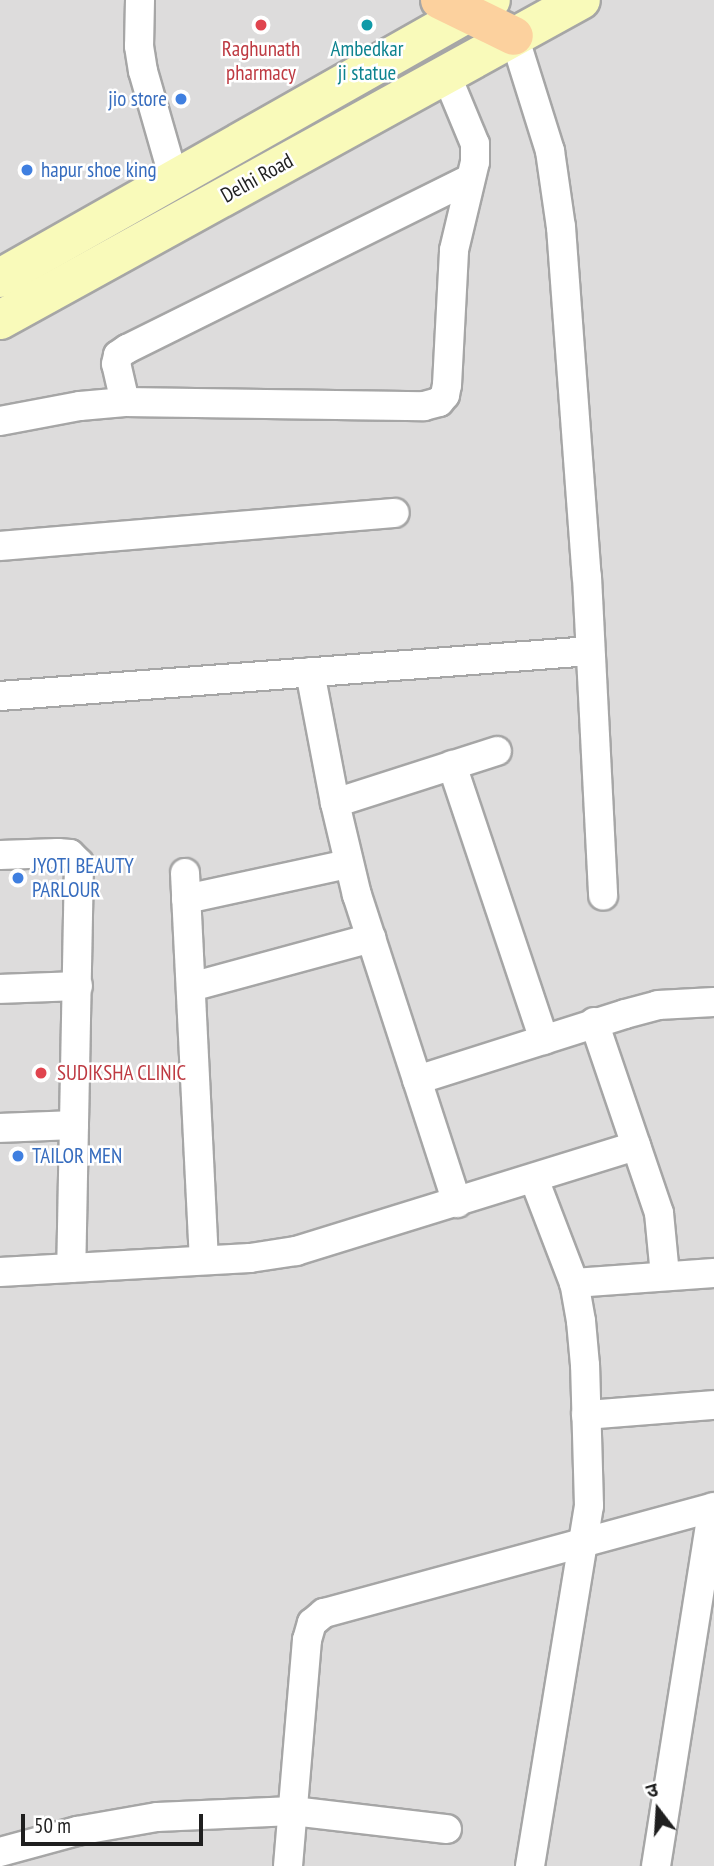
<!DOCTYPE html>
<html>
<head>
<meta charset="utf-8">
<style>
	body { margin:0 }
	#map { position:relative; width:714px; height:1866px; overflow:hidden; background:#f0ece5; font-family:"PT Sans Narrow","Noto Sans Devanagari",sans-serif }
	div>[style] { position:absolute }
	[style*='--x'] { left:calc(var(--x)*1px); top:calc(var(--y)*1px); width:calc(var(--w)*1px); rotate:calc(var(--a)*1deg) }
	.residential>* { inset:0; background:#dddcdc; transform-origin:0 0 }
	.roads { filter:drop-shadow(2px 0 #a6a6a6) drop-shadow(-2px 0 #a6a6a6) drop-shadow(0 2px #a6a6a6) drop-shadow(0 -2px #a6a6a6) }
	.minor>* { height:28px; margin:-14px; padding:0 14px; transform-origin:14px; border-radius:14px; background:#fff }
	.secondary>* { height:38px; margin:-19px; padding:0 19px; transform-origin:19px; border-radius:19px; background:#f9faba }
	.primary>* { height:38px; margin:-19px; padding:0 19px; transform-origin:19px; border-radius:19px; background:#fcd19e }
	.dots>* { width:19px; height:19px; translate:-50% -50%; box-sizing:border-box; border:4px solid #fff; border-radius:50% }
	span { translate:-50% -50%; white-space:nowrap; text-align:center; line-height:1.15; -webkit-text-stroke:5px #fff; paint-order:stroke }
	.health-label { font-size:21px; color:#be3a42 }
	.left { translate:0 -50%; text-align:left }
	.culture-label { font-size:21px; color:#0d838f }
	.shop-label { font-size:21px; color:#366cbe }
	.right { translate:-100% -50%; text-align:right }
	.street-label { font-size:21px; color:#1f1f1f }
	.north { position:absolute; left:623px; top:1775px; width:70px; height:70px; -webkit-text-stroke:5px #fff; paint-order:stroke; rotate:343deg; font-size:19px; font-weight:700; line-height:28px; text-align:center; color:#1f1f1f }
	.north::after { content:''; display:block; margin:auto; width:24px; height:32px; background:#1f1f1f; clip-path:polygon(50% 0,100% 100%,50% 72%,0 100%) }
	.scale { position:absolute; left:21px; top:1814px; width:182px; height:32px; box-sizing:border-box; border:4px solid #1f1f1f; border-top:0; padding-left:9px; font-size:21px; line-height:24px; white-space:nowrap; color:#1f1f1f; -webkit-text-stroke:5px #fff; paint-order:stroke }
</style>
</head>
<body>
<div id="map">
	<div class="residential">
		<i style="left:0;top:0;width:714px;height:1866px"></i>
	</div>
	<div class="roads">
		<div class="minor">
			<i style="--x:140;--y:0;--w:46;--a:91.2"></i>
			<i style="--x:139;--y:46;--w:25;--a:81"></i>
			<i style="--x:143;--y:71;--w:112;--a:74"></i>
			<i style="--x:514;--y:36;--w:121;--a:72.6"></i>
			<i style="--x:550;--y:151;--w:77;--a:81.8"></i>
			<i style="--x:561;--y:227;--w:351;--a:85.8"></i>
			<i style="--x:587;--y:577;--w:319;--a:87.1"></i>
			<i style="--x:125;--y:402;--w:39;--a:-103"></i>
			<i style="--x:116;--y:364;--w:9;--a:-77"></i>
			<i style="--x:118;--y:355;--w:11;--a:-34"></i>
			<i style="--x:127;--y:349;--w:383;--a:-26.4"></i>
			<i style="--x:0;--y:421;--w:81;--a:-10.6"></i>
			<i style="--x:80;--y:406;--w:45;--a:-5.1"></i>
			<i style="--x:125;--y:402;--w:299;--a:0.8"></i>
			<i style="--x:424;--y:406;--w:16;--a:-15"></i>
			<i style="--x:439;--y:402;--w:9;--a:-49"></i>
			<i style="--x:445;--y:395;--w:10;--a:-79"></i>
			<i style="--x:447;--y:385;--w:135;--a:-87"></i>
			<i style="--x:454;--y:250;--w:90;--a:-76.6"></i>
			<i style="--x:475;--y:162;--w:18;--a:-90"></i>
			<i style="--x:475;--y:144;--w:76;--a:-112.5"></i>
			<i style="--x:0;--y:546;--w:396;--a:-4.8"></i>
			<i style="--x:310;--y:672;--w:133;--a:79.2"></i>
			<i style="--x:335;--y:803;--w:95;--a:76.6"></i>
			<i style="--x:357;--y:895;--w:324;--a:72"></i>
			<i style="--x:0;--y:696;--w:592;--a:-4.36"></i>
			<i style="--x:452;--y:765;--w:290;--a:71.5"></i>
			<i style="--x:335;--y:803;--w:170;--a:-17.8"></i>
			<i style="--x:0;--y:855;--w:58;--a:-2"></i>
			<i style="--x:58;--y:853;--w:12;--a:5"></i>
			<i style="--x:70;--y:854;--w:13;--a:45"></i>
			<i style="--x:79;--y:863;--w:405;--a:91.1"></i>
			<i style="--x:185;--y:873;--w:386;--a:87.2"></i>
			<i style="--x:186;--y:899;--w:166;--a:-12.2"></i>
			<i style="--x:191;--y:987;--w:187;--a:-15.2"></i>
			<i style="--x:0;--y:989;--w:78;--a:-2.2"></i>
			<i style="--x:594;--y:1022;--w:202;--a:71.2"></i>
			<i style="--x:659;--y:1213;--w:62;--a:84.5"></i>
			<i style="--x:417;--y:1080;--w:218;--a:-17.6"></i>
			<i style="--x:625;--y:1014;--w:34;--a:-15"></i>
			<i style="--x:658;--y:1005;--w:56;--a:-3.1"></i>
			<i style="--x:0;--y:1128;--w:74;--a:-2.3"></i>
			<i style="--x:0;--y:1272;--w:250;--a:-3.2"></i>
			<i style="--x:250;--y:1258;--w:47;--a:-8.7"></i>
			<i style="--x:296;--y:1251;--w:356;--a:-17.2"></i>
			<i style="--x:574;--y:1283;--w:140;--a:-4.1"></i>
			<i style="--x:586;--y:1415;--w:128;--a:-4.5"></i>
			<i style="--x:0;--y:1852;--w:80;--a:-15.3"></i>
			<i style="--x:77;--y:1831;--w:81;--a:-9.9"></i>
			<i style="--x:157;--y:1817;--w:136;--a:-2.5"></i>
			<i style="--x:293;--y:1811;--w:155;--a:6.7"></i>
			<i style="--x:288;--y:1866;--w:227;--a:-85.2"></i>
			<i style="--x:307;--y:1640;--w:18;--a:-74"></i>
			<i style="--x:312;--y:1623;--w:16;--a:-40"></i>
			<i style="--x:324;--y:1613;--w:404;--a:-15.2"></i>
			<i style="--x:530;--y:1866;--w:365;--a:-80.7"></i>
			<i style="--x:589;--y:1506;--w:141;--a:-91.6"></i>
			<i style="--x:585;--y:1365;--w:44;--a:-95.2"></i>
			<i style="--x:581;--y:1321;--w:39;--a:-100"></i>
			<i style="--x:574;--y:1283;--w:111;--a:-111"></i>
			<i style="--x:656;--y:1866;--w:363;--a:-81"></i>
		</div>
		<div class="secondary">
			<i style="--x:0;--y:278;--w:564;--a:-29.52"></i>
			<i style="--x:0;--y:320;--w:663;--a:-28.84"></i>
		</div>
		<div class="primary">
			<i style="--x:440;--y:0;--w:82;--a:25.9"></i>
		</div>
	</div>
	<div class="dots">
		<i style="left:261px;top:25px;background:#e0444e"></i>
		<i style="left:367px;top:25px;background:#0f9aa8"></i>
		<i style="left:181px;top:99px;background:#3f7fe0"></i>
		<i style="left:27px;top:170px;background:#3f7fe0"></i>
		<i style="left:18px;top:878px;background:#3f7fe0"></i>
		<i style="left:41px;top:1073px;background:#e0444e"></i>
		<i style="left:18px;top:1156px;background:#3f7fe0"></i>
	</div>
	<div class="health-label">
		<span style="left:261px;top:61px">Raghunath<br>pharmacy</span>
		<span class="left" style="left:57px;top:1073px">SUDIKSHA CLINIC</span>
	</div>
	<div class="culture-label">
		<span style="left:367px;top:61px">Ambedkar<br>ji statue</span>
	</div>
	<div class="shop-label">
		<span class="right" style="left:167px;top:99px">jio store</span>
		<span class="left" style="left:41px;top:170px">hapur shoe king</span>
		<span class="left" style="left:32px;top:878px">JYOTI BEAUTY<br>PARLOUR</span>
		<span class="left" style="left:32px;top:1156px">TAILOR MEN</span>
	</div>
	<div class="street-label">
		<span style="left:257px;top:178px;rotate:-29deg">Delhi Road</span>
	</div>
	<div class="north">उ</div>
	<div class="scale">50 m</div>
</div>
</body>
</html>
